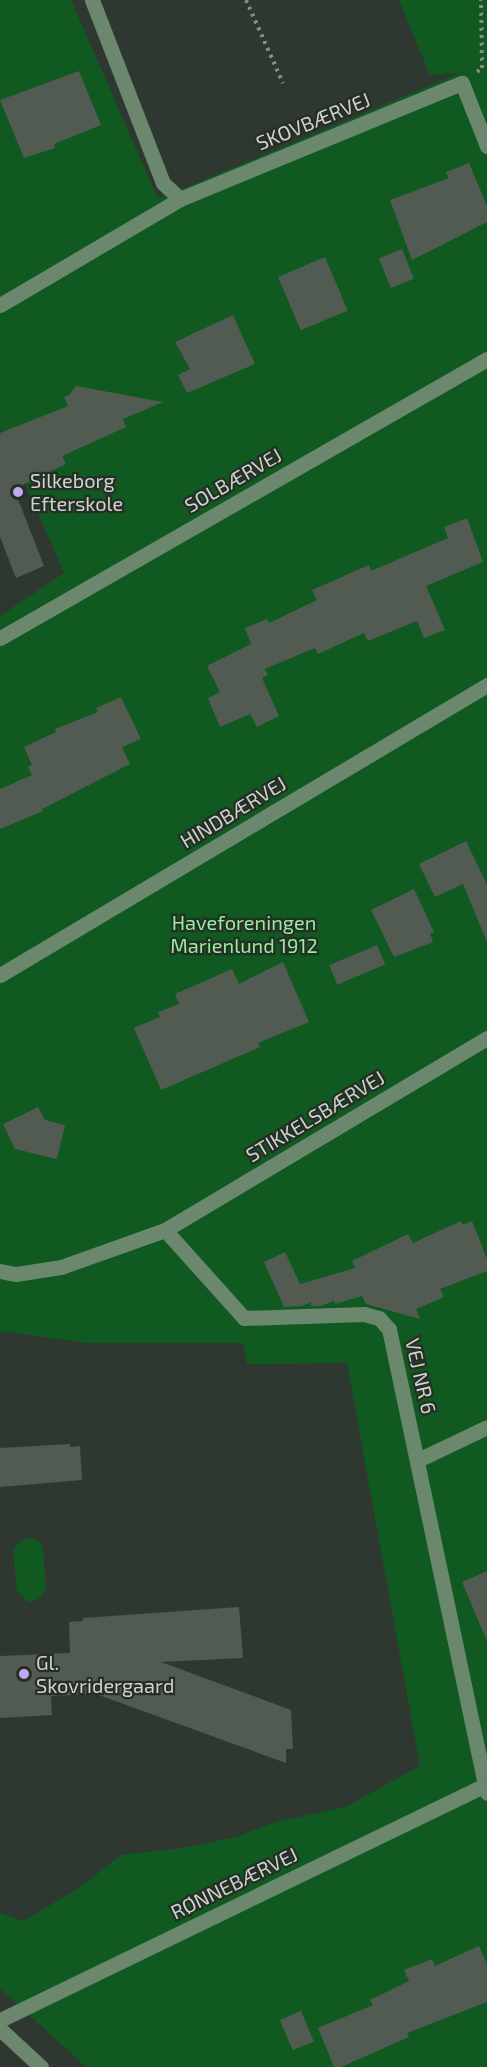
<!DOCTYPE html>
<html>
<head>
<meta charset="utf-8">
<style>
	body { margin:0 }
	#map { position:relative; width:487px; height:2067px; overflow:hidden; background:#2f3830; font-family:"Exo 2",sans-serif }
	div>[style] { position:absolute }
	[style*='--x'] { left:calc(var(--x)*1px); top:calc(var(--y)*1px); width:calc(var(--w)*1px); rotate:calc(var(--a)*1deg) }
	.green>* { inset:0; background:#105921 }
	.building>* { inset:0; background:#525b52; transform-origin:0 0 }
	.path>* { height:4px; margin-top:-2px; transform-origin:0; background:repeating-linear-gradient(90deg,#848c85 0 3px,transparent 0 7.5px) }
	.minor>* { height:15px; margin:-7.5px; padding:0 7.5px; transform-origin:7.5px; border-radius:7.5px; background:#6b876d }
	.dots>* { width:16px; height:16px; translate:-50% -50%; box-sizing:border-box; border:3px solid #262e26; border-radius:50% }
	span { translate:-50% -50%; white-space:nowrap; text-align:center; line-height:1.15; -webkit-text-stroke:4.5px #262e26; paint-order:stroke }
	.street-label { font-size:20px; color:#ced4cf }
	.poi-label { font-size:20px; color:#ced4cf }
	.left { translate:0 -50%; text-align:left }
	.park-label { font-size:20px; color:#93ef9e }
</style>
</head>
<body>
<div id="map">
	<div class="green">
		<i style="clip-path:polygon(0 0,71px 0,158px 199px,460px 73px,430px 75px,399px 0,487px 0,487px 2067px,86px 2067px,0 1988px,0 1913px,23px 1921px,79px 1888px,121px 1855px,182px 1848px,236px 1837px,276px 1822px,345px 1807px,420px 1766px,347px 1363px,247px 1364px,243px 1343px,87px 1343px,0 1331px,0 616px,64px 573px,0 426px)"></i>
		<i style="clip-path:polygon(29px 1538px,38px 1540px,43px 1547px,46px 1586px,43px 1595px,35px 1601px,28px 1602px,17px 1591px,13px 1550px,20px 1541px)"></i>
	</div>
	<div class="building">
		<i style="clip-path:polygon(79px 71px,101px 125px,54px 144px,55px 148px,24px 158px,0 100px)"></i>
		<i style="clip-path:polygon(469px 163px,487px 206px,487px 222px,412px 260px,390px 200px,449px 178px,446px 172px)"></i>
		<i style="left:402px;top:249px;width:32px;height:25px;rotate:68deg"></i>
		<i style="left:325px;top:257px;width:58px;height:51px;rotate:67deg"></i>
		<i style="clip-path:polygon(233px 315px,255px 364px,187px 393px,178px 375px,190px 369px,175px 342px)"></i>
		<i style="clip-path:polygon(76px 386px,163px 402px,123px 419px,126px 427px,62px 456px,66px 464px,14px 489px,44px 566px,16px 578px,0 537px,0 433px,68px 406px,64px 397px,70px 394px)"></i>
		<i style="clip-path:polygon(467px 518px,483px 562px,426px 586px,445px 630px,424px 638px,417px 621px,368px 641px,364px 633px,318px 654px,315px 648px,265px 669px,268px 675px,262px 678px,279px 716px,257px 727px,250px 714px,220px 727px,208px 698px,220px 692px,207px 666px,251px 644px,245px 628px,267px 619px,269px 623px,317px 600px,312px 590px,369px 565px,371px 571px,448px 538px,444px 527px)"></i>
		<i style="clip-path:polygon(121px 697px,141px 739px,122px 747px,130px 764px,42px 809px,43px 811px,0 829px,0 789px,32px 775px,28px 767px,32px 765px,24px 747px,56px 732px,55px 729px,98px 712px,96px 708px)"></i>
		<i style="clip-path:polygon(466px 841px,487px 885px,487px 942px,463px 884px,435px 897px,419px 864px)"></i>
		<i style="clip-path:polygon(414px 889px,434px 932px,430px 934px,433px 942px,394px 957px,371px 910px)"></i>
		<i style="left:377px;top:945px;width:21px;height:52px;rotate:67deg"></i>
		<i style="clip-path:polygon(283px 962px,309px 1022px,258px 1043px,260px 1047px,161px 1090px,134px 1028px,160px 1017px,158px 1012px,179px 1004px,175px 994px,232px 969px,239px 984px)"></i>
		<i style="clip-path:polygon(38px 1107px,45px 1120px,65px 1125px,57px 1159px,15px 1149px,3px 1124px)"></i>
		<i style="clip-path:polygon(461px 1221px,463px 1225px,472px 1221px,487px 1259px,487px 1271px,440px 1289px,444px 1297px,416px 1309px,420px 1319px,366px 1304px,362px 1296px,335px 1304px,334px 1301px,321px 1306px,311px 1306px,311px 1302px,302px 1306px,284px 1307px,264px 1262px,285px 1252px,300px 1284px,355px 1268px,352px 1261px,408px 1234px,413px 1243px)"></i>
		<i style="clip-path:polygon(70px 1444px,70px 1447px,80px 1446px,82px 1480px,0 1487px,0 1448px)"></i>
		<i style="clip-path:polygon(487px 1571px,487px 1641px,462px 1582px)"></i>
		<i style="clip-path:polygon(239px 1607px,243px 1658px,161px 1662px,291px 1710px,293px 1749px,286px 1749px,286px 1763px,96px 1694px,51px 1696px,52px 1715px,0 1718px,0 1656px,70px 1653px,69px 1622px,83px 1621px,83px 1618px)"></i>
		<i style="clip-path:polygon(479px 1946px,487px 1964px,487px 2002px,407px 2033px,409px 2037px,341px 2067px,334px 2067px,318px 2028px,373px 2005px,370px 2000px,409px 1981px,404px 1970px,432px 1959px,435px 1966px)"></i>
		<i style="left:301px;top:2011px;width:33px;height:23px;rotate:67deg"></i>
	</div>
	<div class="path">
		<i style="--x:246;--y:0;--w:91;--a:66"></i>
		<i style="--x:477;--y:72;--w:6;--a:-39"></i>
		<i style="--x:482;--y:68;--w:68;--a:-90.8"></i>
	</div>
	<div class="minor">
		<i style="--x:92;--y:0;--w:196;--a:68.8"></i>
		<i style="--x:163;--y:183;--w:23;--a:43"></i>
		<i style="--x:0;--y:305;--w:209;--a:-30.5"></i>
		<i style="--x:180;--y:199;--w:305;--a:-22.4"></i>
		<i style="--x:462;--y:83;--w:68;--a:68.4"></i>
		<i style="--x:0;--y:638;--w:561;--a:-29.81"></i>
		<i style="--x:0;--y:975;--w:567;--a:-30.77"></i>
		<i style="--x:165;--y:1230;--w:375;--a:-30.8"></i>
		<i style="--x:0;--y:1271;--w:16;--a:11"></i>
		<i style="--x:16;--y:1274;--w:46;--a:-8.8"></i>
		<i style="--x:61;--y:1267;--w:110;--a:-19.6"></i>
		<i style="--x:165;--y:1230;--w:118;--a:48.1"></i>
		<i style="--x:244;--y:1318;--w:120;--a:-1.9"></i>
		<i style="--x:364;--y:1314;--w:16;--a:15"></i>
		<i style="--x:379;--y:1318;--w:15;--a:48"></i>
		<i style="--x:389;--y:1329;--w:474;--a:78.1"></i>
		<i style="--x:418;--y:1460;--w:76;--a:-25.6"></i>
		<i style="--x:0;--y:2020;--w:541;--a:-25.85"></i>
		<i style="--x:0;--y:2029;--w:56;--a:42.8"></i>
	</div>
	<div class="dots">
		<i style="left:18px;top:492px;background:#bea9f4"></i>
		<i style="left:24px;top:1674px;background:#bea9f4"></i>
	</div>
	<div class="street-label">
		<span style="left:313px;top:121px;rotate:-22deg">SKOVBÆRVEJ</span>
		<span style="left:233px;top:480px;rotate:-30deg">SOLBÆRVEJ</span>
		<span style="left:233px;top:812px;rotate:-31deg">HINDBÆRVEJ</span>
		<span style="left:315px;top:1116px;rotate:-31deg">STIKKELSBÆRVEJ</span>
		<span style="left:421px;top:1376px;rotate:77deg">VEJ NR 6</span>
		<span style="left:234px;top:1883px;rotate:-26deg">RØNNEBÆRVEJ</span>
	</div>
	<div class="poi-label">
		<span class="left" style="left:30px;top:492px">Silkeborg<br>Efterskole</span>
		<span class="left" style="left:36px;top:1674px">Gl.<br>Skovridergaard</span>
	</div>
	<div class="park-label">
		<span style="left:244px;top:934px">Haveforeningen<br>Marienlund 1912</span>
	</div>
</div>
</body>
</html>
